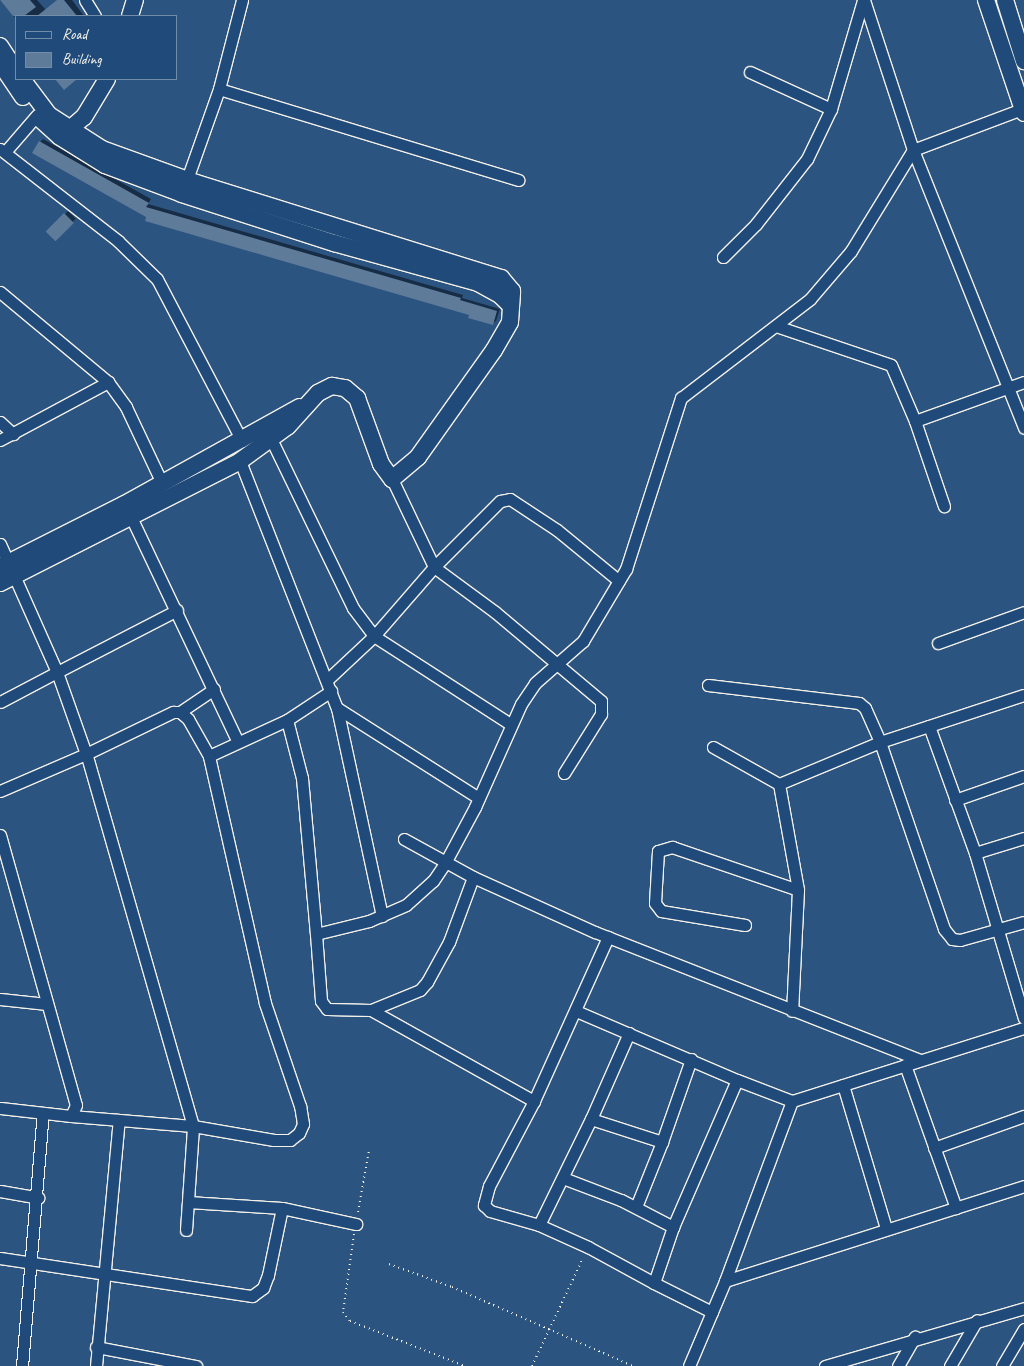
<!DOCTYPE html>
<html>
<head>
<meta charset="utf-8">
<style>
	body { margin:0 }
	#map { position:relative; width:1024px; height:1366px; overflow:hidden; background:#2c5481; font-family:Caveat,sans-serif }
	div>[style] { position:absolute }
	[style*='--x'] { left:calc(var(--x)*1px); top:calc(var(--y)*1px); width:calc(var(--w)*1px); rotate:calc(var(--a)*1deg) }
	.shadow>* { inset:0; background:#0007; transform-origin:0 0 }
	.building>* { inset:0; background:#5e7b9a; transform-origin:0 0 }
	.path>* { height:2px; margin-top:-1px; transform-origin:0; background:repeating-linear-gradient(90deg,#f4f1e8 0 1px,transparent 0 5px) }
	.roads { filter:drop-shadow(1px 0 #f4f1e8) drop-shadow(-1px 0 #f4f1e8) drop-shadow(0 1px #f4f1e8) drop-shadow(0 -1px #f4f1e8) }
	.street>* { height:11px; margin:-5.5px; padding:0 5.5px; transform-origin:5.5px; border-radius:5.5px; background:#1f4a7a }
	.secondary>* { height:16px; margin:-8px; padding:0 8px; transform-origin:8px; border-radius:8px; background:#1f4a7a }
	span { translate:-50% -50%; white-space:nowrap; text-align:center; line-height:1.15; -webkit-text-stroke:4px #1f4a7a; paint-order:stroke }
	.legend { position:absolute; left:15px; top:15px; width:162px; height:65px; box-sizing:border-box; background:#1f4a7a; border:1px solid #748da6; margin:0; padding:6px 9px; list-style:none; font-size:15px; color:#f4f1e8 }
	.legend li { display:flex; align-items:center; gap:10px; height:25px }
	.legend b { width:25px; border:1px solid #748da6 }
</style>
</head>
<body>
<div id="map">
	<div class="shadow">
		<i style="clip-path:polygon(0 0,37px 0,46px 10px,58px 0,72px 0,84px 16px,16px 16px,16px 19px)"></i>
		<i style="clip-path:polygon(43px 139px,151px 199px,148px 204px,463px 295px,462px 298px,500px 309px,496px 321px,493px 323px,471px 314px,148px 217px,40px 142px)"></i>
		<i style="left:68px;top:211px;width:11px;height:29px;rotate:45deg"></i>
	</div>
	<div class="building">
		<i style="clip-path:polygon(0 0,30px 0,36px 7px,24px 16px,13px 16px)"></i>
		<i style="clip-path:polygon(57px 0,64px 0,77px 16px,37px 16px)"></i>
		<i style="clip-path:polygon(55px 79px,77px 79px,64px 90px)"></i>
		<i style="clip-path:polygon(39px 141px,149px 203px,146px 207px,461px 298px,460px 300px,497px 311px,493px 325px,468px 318px,469px 315px,145px 221px,146px 217px,32px 153px)"></i>
		<i style="left:64px;top:213px;width:14px;height:26px;rotate:45deg"></i>
	</div>
	<div class="path">
		<i style="--x:358;--y:1212;--w:63;--a:-79.9"></i>
		<i style="--x:354;--y:1234;--w:79;--a:98"></i>
		<i style="--x:343;--y:1312;--w:11;--a:52"></i>
		<i style="--x:350;--y:1321;--w:123;--a:21.4"></i>
		<i style="--x:389;--y:1264;--w:67;--a:20.1"></i>
		<i style="--x:452;--y:1287;--w:197;--a:23.6"></i>
		<i style="--x:532;--y:1366;--w:119;--a:-64.7"></i>
	</div>
	<div class="roads">
		<div class="street">
			<i style="--x:85;--y:0;--w:19;--a:58"></i>
			<i style="--x:864;--y:0;--w:158;--a:71.9"></i>
			<i style="--x:913;--y:150;--w:299;--a:68.2"></i>
			<i style="--x:750;--y:72;--w:89;--a:24.6"></i>
			<i style="--x:219;--y:89;--w:313;--a:16.9"></i>
			<i style="--x:0;--y:149;--w:150;--a:37.9"></i>
			<i style="--x:118;--y:241;--w:54;--a:44.3"></i>
			<i style="--x:157;--y:279;--w:183;--a:62.3"></i>
			<i style="--x:5;--y:152;--w:49;--a:-49.1"></i>
			<i style="--x:185;--y:185;--w:102;--a:-70.5"></i>
			<i style="--x:219;--y:89;--w:92;--a:-75.5"></i>
			<i style="--x:723;--y:257;--w:47;--a:-45"></i>
			<i style="--x:756;--y:224;--w:83;--a:-51.9"></i>
			<i style="--x:807;--y:159;--w:55;--a:-64.4"></i>
			<i style="--x:831;--y:109;--w:114;--a:-73.6"></i>
			<i style="--x:0;--y:292;--w:141;--a:39.8"></i>
			<i style="--x:776;--y:326;--w:121;--a:18.7"></i>
			<i style="--x:891;--y:365;--w:61;--a:66.8"></i>
			<i style="--x:915;--y:421;--w:90;--a:71.2"></i>
			<i style="--x:915;--y:421;--w:116;--a:-19.7"></i>
			<i style="--x:0;--y:422;--w:18;--a:43"></i>
			<i style="--x:271;--y:439;--w:188;--a:64.1"></i>
			<i style="--x:353;--y:608;--w:35;--a:53"></i>
			<i style="--x:374;--y:636;--w:162;--a:32.9"></i>
			<i style="--x:0;--y:440;--w:123;--a:-28.2"></i>
			<i style="--x:108;--y:382;--w:31;--a:54"></i>
			<i style="--x:126;--y:407;--w:84;--a:64.7"></i>
			<i style="--x:240;--y:461;--w:265;--a:68.6"></i>
			<i style="--x:337;--y:708;--w:213;--a:77.8"></i>
			<i style="--x:131;--y:517;--w:249;--a:64.6"></i>
			<i style="--x:0;--y:544;--w:140;--a:66"></i>
			<i style="--x:57;--y:672;--w:64;--a:152.2"></i>
			<i style="--x:938;--y:643;--w:91;--a:-19.8"></i>
			<i style="--x:327;--y:680;--w:64;--a:-43.1"></i>
			<i style="--x:374;--y:636;--w:91;--a:-49"></i>
			<i style="--x:434;--y:567;--w:98;--a:-115.5"></i>
			<i style="--x:708;--y:685;--w:152;--a:6.8"></i>
			<i style="--x:859;--y:703;--w:8;--a:40"></i>
			<i style="--x:865;--y:708;--w:37;--a:66"></i>
			<i style="--x:880;--y:742;--w:198;--a:71.1"></i>
			<i style="--x:944;--y:929;--w:13;--a:51"></i>
			<i style="--x:952;--y:939;--w:8;--a:7"></i>
			<i style="--x:960;--y:940;--w:66;--a:-15.7"></i>
			<i style="--x:337;--y:708;--w:168;--a:32.4"></i>
			<i style="--x:180;--y:712;--w:41;--a:-34.1"></i>
			<i style="--x:287;--y:720;--w:53;--a:-33.4"></i>
			<i style="--x:929;--y:726;--w:135;--a:70.1"></i>
			<i style="--x:975;--y:853;--w:172;--a:73.5"></i>
			<i style="--x:713;--y:747;--w:76;--a:29.3"></i>
			<i style="--x:779;--y:784;--w:108;--a:79.8"></i>
			<i style="--x:564;--y:773;--w:70;--a:-57.9"></i>
			<i style="--x:601;--y:714;--w:13;--a:-90"></i>
			<i style="--x:601;--y:701;--w:138;--a:-140"></i>
			<i style="--x:495;--y:612;--w:76;--a:-143.6"></i>
			<i style="--x:434;--y:567;--w:93;--a:-45"></i>
			<i style="--x:500;--y:501;--w:10;--a:-11"></i>
			<i style="--x:510;--y:499;--w:56;--a:33.4"></i>
			<i style="--x:557;--y:530;--w:80;--a:39.4"></i>
			<i style="--x:779;--y:784;--w:109;--a:-22.6"></i>
			<i style="--x:880;--y:742;--w:151;--a:-18.1"></i>
			<i style="--x:0;--y:791;--w:94;--a:-23.3"></i>
			<i style="--x:86;--y:754;--w:87;--a:-109.5"></i>
			<i style="--x:57;--y:672;--w:135;--a:-27.3"></i>
			<i style="--x:955;--y:800;--w:73;--a:-19.2"></i>
			<i style="--x:0;--y:835;--w:280;--a:74.3"></i>
			<i style="--x:76;--y:1105;--w:12;--a:114"></i>
			<i style="--x:71;--y:1116;--w:71;--a:-173.6"></i>
			<i style="--x:404;--y:839;--w:79;--a:28.8"></i>
			<i style="--x:473;--y:877;--w:134;--a:24.3"></i>
			<i style="--x:595;--y:932;--w:349;--a:21.5"></i>
			<i style="--x:975;--y:853;--w:51;--a:-17"></i>
			<i style="--x:745;--y:925;--w:85;--a:-170.5"></i>
			<i style="--x:661;--y:911;--w:10;--a:-127"></i>
			<i style="--x:655;--y:903;--w:52;--a:-86.7"></i>
			<i style="--x:658;--y:851;--w:15;--a:-16"></i>
			<i style="--x:672;--y:847;--w:133;--a:18.8"></i>
			<i style="--x:798;--y:890;--w:121;--a:92.8"></i>
			<i style="--x:316;--y:934;--w:67;--a:85.7"></i>
			<i style="--x:321;--y:1001;--w:10;--a:53"></i>
			<i style="--x:327;--y:1009;--w:44;--a:1.3"></i>
			<i style="--x:371;--y:1010;--w:53;--a:-22.2"></i>
			<i style="--x:420;--y:990;--w:11;--a:-49"></i>
			<i style="--x:427;--y:982;--w:46;--a:-61.2"></i>
			<i style="--x:449;--y:942;--w:69;--a:-69.7"></i>
			<i style="--x:608;--y:937;--w:180;--a:114.3"></i>
			<i style="--x:534;--y:1101;--w:96;--a:117.9"></i>
			<i style="--x:489;--y:1186;--w:20;--a:105"></i>
			<i style="--x:484;--y:1205;--w:8;--a:45"></i>
			<i style="--x:490;--y:1211;--w:51;--a:15.9"></i>
			<i style="--x:539;--y:1225;--w:54;--a:24.2"></i>
			<i style="--x:588;--y:1247;--w:75;--a:28.6"></i>
			<i style="--x:654;--y:1283;--w:59;--a:-71.3"></i>
			<i style="--x:673;--y:1227;--w:160;--a:-66.5"></i>
			<i style="--x:737;--y:1080;--w:59;--a:20.9"></i>
			<i style="--x:0;--y:999;--w:47;--a:6.1"></i>
			<i style="--x:371;--y:1010;--w:187;--a:29.2"></i>
			<i style="--x:576;--y:1011;--w:175;--a:23.2"></i>
			<i style="--x:905;--y:1065;--w:152;--a:70.4"></i>
			<i style="--x:843;--y:1085;--w:149;--a:73.3"></i>
			<i style="--x:71;--y:1116;--w:122;--a:4.7"></i>
			<i style="--x:193;--y:1126;--w:82;--a:9.8"></i>
			<i style="--x:274;--y:1140;--w:16;--a:0"></i>
			<i style="--x:290;--y:1140;--w:11;--a:-38"></i>
			<i style="--x:299;--y:1133;--w:10;--a:-66"></i>
			<i style="--x:303;--y:1124;--w:18;--a:-99"></i>
			<i style="--x:300;--y:1106;--w:109;--a:-108.8"></i>
			<i style="--x:265;--y:1003;--w:253;--a:-102.8"></i>
			<i style="--x:209;--y:756;--w:86;--a:-24.8"></i>
			<i style="--x:287;--y:720;--w:60;--a:75.5"></i>
			<i style="--x:302;--y:778;--w:157;--a:84.9"></i>
			<i style="--x:316;--y:934;--w:55;--a:-13.8"></i>
			<i style="--x:369;--y:921;--w:40;--a:-23.4"></i>
			<i style="--x:406;--y:905;--w:36;--a:-42"></i>
			<i style="--x:433;--y:881;--w:22;--a:-56"></i>
			<i style="--x:445;--y:863;--w:64;--a:-61.8"></i>
			<i style="--x:475;--y:807;--w:113;--a:-65.9"></i>
			<i style="--x:521;--y:704;--w:25;--a:-56"></i>
			<i style="--x:535;--y:683;--w:64;--a:-41.2"></i>
			<i style="--x:583;--y:641;--w:84;--a:-59.2"></i>
			<i style="--x:626;--y:569;--w:180;--a:-72.2"></i>
			<i style="--x:681;--y:398;--w:163;--a:-37.5"></i>
			<i style="--x:810;--y:299;--w:63;--a:-49.5"></i>
			<i style="--x:851;--y:251;--w:119;--a:-58.5"></i>
			<i style="--x:913;--y:150;--w:116;--a:-20.6"></i>
			<i style="--x:591;--y:1119;--w:94;--a:-66.2"></i>
			<i style="--x:934;--y:1148;--w:96;--a:-19.6"></i>
			<i style="--x:563;--y:1178;--w:62;--a:20.8"></i>
			<i style="--x:621;--y:1200;--w:59;--a:27.4"></i>
			<i style="--x:0;--y:1191;--w:39;--a:10"></i>
			<i style="--x:188;--y:1202;--w:94;--a:3.7"></i>
			<i style="--x:282;--y:1208;--w:76;--a:12.2"></i>
			<i style="--x:636;--y:1207;--w:70;--a:-68.2"></i>
			<i style="--x:539;--y:1225;--w:118;--a:-63.9"></i>
			<i style="--x:591;--y:1119;--w:75;--a:17.9"></i>
			<i style="--x:662;--y:1142;--w:88;--a:-70.7"></i>
			<i style="--x:186;--y:1230;--w:104;--a:-86.1"></i>
			<i style="--x:193;--y:1126;--w:387;--a:-106"></i>
			<i style="--x:86;--y:754;--w:97;--a:-25.8"></i>
			<i style="--x:173;--y:712;--w:7;--a:0"></i>
			<i style="--x:180;--y:712;--w:11;--a:41"></i>
			<i style="--x:188;--y:719;--w:43;--a:60.4"></i>
			<i style="--x:0;--y:1258;--w:255;--a:8.6"></i>
			<i style="--x:252;--y:1296;--w:14;--a:-36"></i>
			<i style="--x:263;--y:1288;--w:14;--a:-69"></i>
			<i style="--x:268;--y:1275;--w:68;--a:-78.2"></i>
			<i style="--x:725;--y:1281;--w:314;--a:-17.6"></i>
			<i style="--x:654;--y:1283;--w:65;--a:26.6"></i>
			<i style="--x:96;--y:1347;--w:102;--a:10.8"></i>
			<i style="--x:22;--y:1366;--w:254;--a:-85.3"></i>
			<i style="--x:96;--y:1366;--w:247;--a:-84.7"></i>
			<i style="--x:689;--y:1366;--w:92;--a:-67"></i>
			<i style="--x:725;--y:1281;--w:192;--a:-69.6"></i>
			<i style="--x:792;--y:1101;--w:243;--a:-17.5"></i>
			<i style="--x:825;--y:1366;--w:207;--a:-16.2"></i>
			<i style="--x:898;--y:1366;--w:34;--a:-60"></i>
			<i style="--x:950;--y:1366;--w:53;--a:-59.6"></i>
			<i style="--x:1002;--y:1366;--w:43;--a:-59.3"></i>
		</div>
		<div class="secondary">
			<i style="--x:986;--y:0;--w:119;--a:71.4"></i>
			<i style="--x:1005;--y:0;--w:64;--a:72.7"></i>
			<i style="--x:130;--y:16;--w:17;--a:-73"></i>
			<i style="--x:0;--y:46;--w:30;--a:57"></i>
			<i style="--x:0;--y:63;--w:41;--a:55.9"></i>
			<i style="--x:39;--y:118;--w:28;--a:42"></i>
			<i style="--x:60;--y:137;--w:53;--a:31.9"></i>
			<i style="--x:105;--y:165;--w:82;--a:20.6"></i>
			<i style="--x:182;--y:194;--w:160;--a:17.9"></i>
			<i style="--x:334;--y:243;--w:149;--a:15.5"></i>
			<i style="--x:478;--y:283;--w:26;--a:29"></i>
			<i style="--x:501;--y:296;--w:14;--a:45"></i>
			<i style="--x:63;--y:135;--w:28;--a:-41"></i>
			<i style="--x:84;--y:117;--w:44;--a:-58.8"></i>
			<i style="--x:0;--y:567;--w:138;--a:-26.8"></i>
			<i style="--x:123;--y:505;--w:202;--a:-29"></i>
			<i style="--x:0;--y:583;--w:269;--a:-26.9"></i>
			<i style="--x:240;--y:461;--w:59;--a:-36.1"></i>
			<i style="--x:288;--y:426;--w:45;--a:-47.7"></i>
			<i style="--x:318;--y:393;--w:16;--a:-27"></i>
			<i style="--x:332;--y:386;--w:13;--a:9"></i>
			<i style="--x:345;--y:388;--w:16;--a:40"></i>
			<i style="--x:357;--y:398;--w:70;--a:70"></i>
			<i style="--x:381;--y:464;--w:19;--a:54"></i>
			<i style="--x:392;--y:479;--w:34;--a:-40"></i>
			<i style="--x:418;--y:457;--w:131;--a:-54.6"></i>
			<i style="--x:494;--y:350;--w:32;--a:-60"></i>
			<i style="--x:510;--y:322;--w:31;--a:-86"></i>
			<i style="--x:512;--y:291;--w:17;--a:-130"></i>
			<i style="--x:501;--y:278;--w:319;--a:-162.7"></i>
			<i style="--x:196;--y:183;--w:100;--a:-160.1"></i>
			<i style="--x:102;--y:149;--w:63;--a:-147.3"></i>
			<i style="--x:49;--y:115;--w:45;--a:-126.9"></i>
		</div>
	</div>
	<ul class="legend">
	<li><b style="height:6px;background:#1f4a7a"></b>Road</li>
	<li><b style="height:14px;background:#5e7b9a"></b>Building</li>
	</ul>
</div>
</body>
</html>
